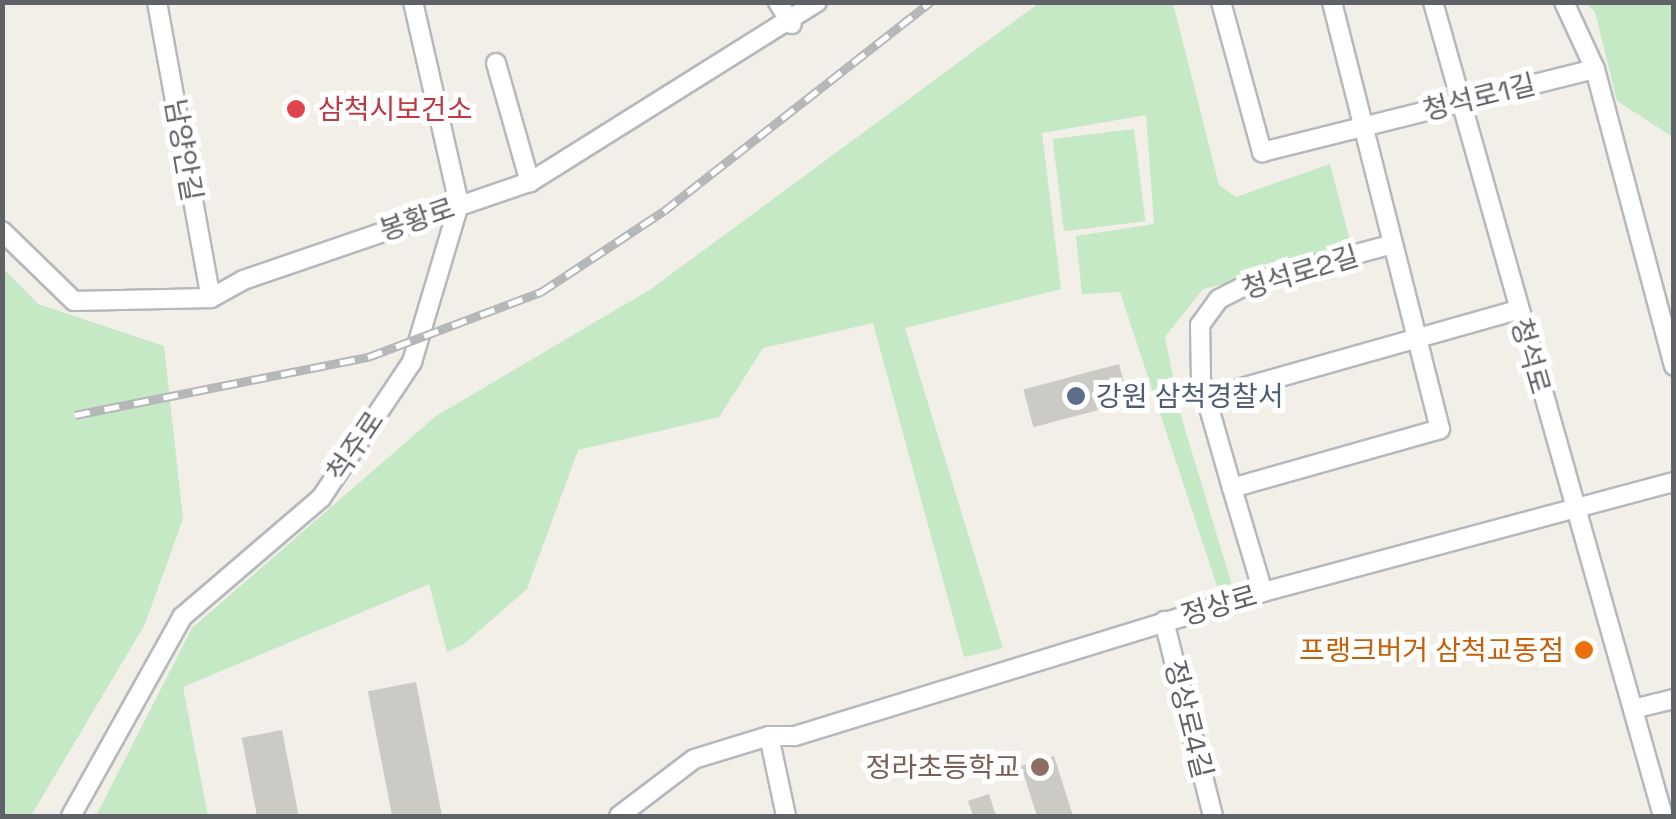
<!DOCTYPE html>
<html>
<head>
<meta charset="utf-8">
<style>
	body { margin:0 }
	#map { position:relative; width:1676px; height:819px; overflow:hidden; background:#f1efe8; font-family:"Space Grotesk","Noto Sans KR",sans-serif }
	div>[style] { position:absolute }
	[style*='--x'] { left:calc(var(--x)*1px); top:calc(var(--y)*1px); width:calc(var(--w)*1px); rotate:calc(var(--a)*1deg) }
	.green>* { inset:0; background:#c5e8c5; transform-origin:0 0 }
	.building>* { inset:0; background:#cccac5; transform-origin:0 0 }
	.roads { filter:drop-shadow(2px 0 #b5b8bc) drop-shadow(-2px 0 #b5b8bc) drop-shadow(0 2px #b5b8bc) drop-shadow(0 -2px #b5b8bc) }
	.minor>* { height:18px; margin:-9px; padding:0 9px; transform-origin:9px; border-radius:9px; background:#fff }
	.rail>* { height:9px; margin-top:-4.5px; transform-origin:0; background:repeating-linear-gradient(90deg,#fff 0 15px,#b6b7b8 0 30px); box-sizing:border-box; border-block:2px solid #b6b7b8 }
	.dots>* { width:28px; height:28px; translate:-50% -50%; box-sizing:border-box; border:5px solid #fff; border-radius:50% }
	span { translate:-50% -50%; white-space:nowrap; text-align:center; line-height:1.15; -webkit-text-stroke:10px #fff; paint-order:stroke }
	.street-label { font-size:28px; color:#5f6368 }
	.health-label { font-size:28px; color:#be3a42 }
	.left { translate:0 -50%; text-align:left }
	.service-label { font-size:28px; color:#4e5e75 }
	.food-label { font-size:28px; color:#c56008 }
	.right { translate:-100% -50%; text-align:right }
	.education-label { font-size:28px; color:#785e54 }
	.frame { position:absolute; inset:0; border:5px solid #5f6368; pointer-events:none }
</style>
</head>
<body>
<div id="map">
	<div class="green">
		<i style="clip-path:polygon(1039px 3px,1173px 3px,1219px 185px,1236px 197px,1330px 164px,1353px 252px,1203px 289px,1165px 337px,1181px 416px,1233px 589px,1220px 595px,1120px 292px,1082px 294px,1076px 236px,1154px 224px,1146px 115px,1042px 133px,1061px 289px,905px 328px,1003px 648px,964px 657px,873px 323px,763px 348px,719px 417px,578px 450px,527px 589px,464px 644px,447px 652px,429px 584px,183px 687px,208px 816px,96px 816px,192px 628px,436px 416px,651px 289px)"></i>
		<i style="clip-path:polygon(1585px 3px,1673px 3px,1673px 137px,1617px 101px,1595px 12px)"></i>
		<i style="left:1134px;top:129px;width:93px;height:82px;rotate:83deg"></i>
		<i style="clip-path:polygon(3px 268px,38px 304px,164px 346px,183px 519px,145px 624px,31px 816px,3px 816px)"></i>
	</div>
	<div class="building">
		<i style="left:1119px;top:364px;width:39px;height:99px;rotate:75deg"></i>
		<i style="left:416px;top:682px;width:136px;height:49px;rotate:79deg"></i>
		<i style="left:282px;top:730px;width:88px;height:41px;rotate:79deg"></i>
		<i style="clip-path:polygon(1054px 756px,1073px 816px,1037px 816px,1021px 766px)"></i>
		<i style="clip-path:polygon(989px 794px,996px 816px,973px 816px,968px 801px)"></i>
	</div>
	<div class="roads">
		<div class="minor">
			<i style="--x:157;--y:2;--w:301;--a:79.7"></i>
			<i style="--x:778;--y:2;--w:26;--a:58"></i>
			<i style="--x:1221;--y:2;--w:156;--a:74.7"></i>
			<i style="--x:1262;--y:152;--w:343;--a:-14"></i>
			<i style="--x:1433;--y:2;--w:846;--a:74.22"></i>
			<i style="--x:1564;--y:2;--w:74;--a:65.2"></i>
			<i style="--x:1595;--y:69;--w:307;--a:75.1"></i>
			<i style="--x:496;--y:63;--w:124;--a:74.1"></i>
			<i style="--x:2;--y:231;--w:100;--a:44.2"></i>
			<i style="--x:74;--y:301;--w:137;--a:-1.3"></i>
			<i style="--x:211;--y:298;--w:37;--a:-29"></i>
			<i style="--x:243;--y:280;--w:303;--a:-18.9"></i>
			<i style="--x:530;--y:182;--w:339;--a:-32.1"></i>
			<i style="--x:1206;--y:398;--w:324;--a:-15.8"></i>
			<i style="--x:1232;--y:488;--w:112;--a:-106"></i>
			<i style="--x:1201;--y:380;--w:55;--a:-91"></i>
			<i style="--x:1200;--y:325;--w:32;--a:-54"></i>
			<i style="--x:1219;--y:299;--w:38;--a:-27"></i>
			<i style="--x:1253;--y:282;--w:145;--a:-15.2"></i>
			<i style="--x:1263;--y:592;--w:109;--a:-106.6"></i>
			<i style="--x:1232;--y:488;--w:216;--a:-15.8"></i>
			<i style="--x:1440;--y:429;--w:440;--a:-104.2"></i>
			<i style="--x:1164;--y:621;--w:201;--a:75.9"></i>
			<i style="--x:1633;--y:709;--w:42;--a:-13.7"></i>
			<i style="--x:769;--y:736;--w:82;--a:78"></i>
			<i style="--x:71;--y:816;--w:228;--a:-60.8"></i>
			<i style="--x:182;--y:617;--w:183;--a:-40.6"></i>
			<i style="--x:321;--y:498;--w:164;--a:-56.2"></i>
			<i style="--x:412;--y:362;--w:165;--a:-73.4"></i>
			<i style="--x:459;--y:204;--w:207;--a:-102.8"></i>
			<i style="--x:619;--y:816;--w:94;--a:-37.2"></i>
			<i style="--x:694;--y:759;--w:78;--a:-17"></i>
			<i style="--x:769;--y:736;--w:26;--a:0"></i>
			<i style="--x:795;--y:736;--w:490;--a:-17.1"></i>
			<i style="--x:1263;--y:592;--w:425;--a:-15"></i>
		</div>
	</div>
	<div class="rail">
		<i style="--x:75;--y:415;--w:299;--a:-11.2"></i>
		<i style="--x:368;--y:357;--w:185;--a:-20.6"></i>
		<i style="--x:541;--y:292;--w:147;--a:-33.4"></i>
		<i style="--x:664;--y:211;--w:339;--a:-38.1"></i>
	</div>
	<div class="dots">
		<i style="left:296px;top:109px;background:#e0444e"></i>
		<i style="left:1076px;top:396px;background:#5c6f8a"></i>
		<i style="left:1584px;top:650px;background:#e8710a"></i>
		<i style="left:1040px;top:767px;background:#8d6e63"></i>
	</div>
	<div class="street-label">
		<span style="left:1479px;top:97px;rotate:-14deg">청석로1길</span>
		<span style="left:184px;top:150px;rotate:80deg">남양안길</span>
		<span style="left:417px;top:219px;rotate:-19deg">봉황로</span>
		<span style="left:1300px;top:272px;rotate:-17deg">청석로2길</span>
		<span style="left:1531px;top:356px;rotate:74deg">청석로</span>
		<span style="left:355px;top:446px;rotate:-56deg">척주로</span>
		<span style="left:1219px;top:605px;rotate:-16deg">정상로</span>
		<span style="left:1189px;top:719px;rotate:76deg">정상로4길</span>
	</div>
	<div class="health-label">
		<span class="left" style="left:318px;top:109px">삼척시보건소</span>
	</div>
	<div class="service-label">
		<span class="left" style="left:1096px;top:396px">강원 삼척경찰서</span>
	</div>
	<div class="food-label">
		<span class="right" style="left:1564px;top:650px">프랭크버거 삼척교동점</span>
	</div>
	<div class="education-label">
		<span class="right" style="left:1020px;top:767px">정라초등학교</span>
	</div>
	<div class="frame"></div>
</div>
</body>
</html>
